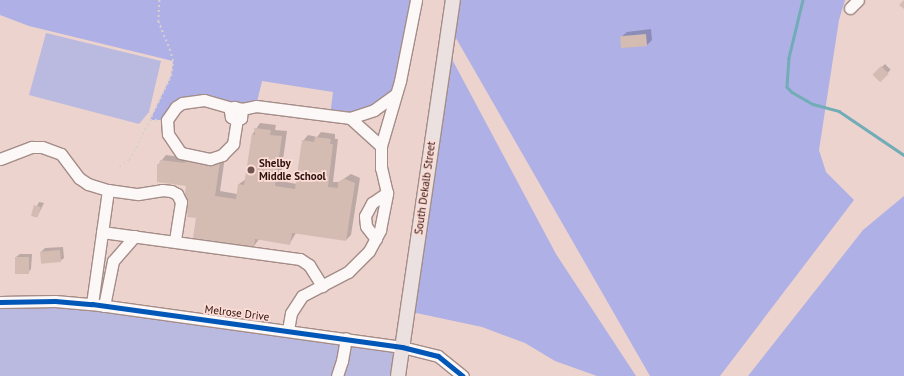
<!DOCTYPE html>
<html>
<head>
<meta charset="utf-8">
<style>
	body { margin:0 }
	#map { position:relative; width:904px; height:376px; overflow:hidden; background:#ecd3cd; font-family:"PT Sans",sans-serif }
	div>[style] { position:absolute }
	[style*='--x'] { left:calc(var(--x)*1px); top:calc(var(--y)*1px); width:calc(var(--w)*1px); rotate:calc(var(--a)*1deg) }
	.green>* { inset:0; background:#bab9e0 }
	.forest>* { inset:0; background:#afb0e6 }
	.shadow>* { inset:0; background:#0003; transform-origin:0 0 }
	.stream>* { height:2.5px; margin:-1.25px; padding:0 1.25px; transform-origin:1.25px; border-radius:1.25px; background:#71acb7 }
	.building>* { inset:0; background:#d4bcb2; transform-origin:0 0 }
	.path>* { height:1.5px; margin-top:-0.75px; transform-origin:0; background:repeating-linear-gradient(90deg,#d8d0ce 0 2px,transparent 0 5px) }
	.roads { filter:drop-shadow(1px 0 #a48c87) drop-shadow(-1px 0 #a48c87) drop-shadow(0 1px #a48c87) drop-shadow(0 -1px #a48c87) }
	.minor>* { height:11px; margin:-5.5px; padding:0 5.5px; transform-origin:5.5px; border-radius:5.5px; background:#fcf8f8 }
	.major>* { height:14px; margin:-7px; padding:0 7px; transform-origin:7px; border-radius:7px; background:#ebe1e0 }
	.cycleway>* { height:5px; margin:-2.5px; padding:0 2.5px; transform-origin:2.5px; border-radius:2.5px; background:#0057b8 }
	.dots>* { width:11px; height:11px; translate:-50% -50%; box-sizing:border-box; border:2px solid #fcdcd5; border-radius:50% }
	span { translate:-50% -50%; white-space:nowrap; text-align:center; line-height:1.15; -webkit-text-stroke:3.5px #fcdcd5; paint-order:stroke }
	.poi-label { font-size:11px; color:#2b100b; font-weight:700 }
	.left { translate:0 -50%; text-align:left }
	.street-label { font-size:11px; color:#2b100b }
</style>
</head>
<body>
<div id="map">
	<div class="green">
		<i style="clip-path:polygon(46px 33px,161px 61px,149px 112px,139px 124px,29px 95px)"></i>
		<i style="clip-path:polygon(37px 301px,402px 347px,398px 376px,0 376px,0 302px)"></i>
	</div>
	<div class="forest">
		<i style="clip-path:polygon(0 0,416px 0,395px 95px,374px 110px,330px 116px,333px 92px,262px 81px,256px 106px,191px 101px,167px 120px,150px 120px,171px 76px,173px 61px,29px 26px,0 15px)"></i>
		<i style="clip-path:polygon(453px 0,845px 0,839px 20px,819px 150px,826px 172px,854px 200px,720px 376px,650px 376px,449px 26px)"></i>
		<i style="clip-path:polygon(446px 48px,556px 254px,636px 376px,597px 376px,555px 361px,525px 343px,482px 327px,407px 311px)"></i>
		<i style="clip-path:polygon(904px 196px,904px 376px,748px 376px,863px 230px)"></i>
	</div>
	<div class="shadow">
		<i style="clip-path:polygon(651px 29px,652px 40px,647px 45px,623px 48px,621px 37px,627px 32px)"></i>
		<i style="left:885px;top:64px;width:8px;height:16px;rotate:45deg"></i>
		<i style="clip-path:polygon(260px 123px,276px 125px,275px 130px,287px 131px,280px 181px,297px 184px,303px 141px,308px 135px,317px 137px,321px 132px,335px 134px,335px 139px,338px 139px,333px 182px,339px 182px,351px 174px,360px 178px,351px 235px,346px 240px,296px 233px,290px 243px,259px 239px,254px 246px,187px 185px,158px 165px,166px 155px,187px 158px,225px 157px,220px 191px,237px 194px,239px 184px,246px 179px,252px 135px)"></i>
		<i style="clip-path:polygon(39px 202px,44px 203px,37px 217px,32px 216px)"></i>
		<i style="clip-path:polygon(63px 247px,64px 258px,60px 261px,41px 252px,45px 248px)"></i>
		<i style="clip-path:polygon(20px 254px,32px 254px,31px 269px,28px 273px,16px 257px)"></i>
	</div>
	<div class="stream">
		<i style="--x:803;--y:0;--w:60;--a:103.6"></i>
		<i style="--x:789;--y:58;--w:29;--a:94"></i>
		<i style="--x:787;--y:87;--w:7;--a:45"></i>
		<i style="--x:792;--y:92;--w:24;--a:30"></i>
		<i style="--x:813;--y:104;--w:27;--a:15"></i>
		<i style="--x:839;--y:111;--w:78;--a:34.1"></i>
	</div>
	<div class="building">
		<i style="clip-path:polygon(904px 0,904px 9px,899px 5px)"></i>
		<i style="left:646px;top:34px;width:12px;height:26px;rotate:85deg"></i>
		<i style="left:881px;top:66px;width:11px;height:12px;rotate:45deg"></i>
		<i style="clip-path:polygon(254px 128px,271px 130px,270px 135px,282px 136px,275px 186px,295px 189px,302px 140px,314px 142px,315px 137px,331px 139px,330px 144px,333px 144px,328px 187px,338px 188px,338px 182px,345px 179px,355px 183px,346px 241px,292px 233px,290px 245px,255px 239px,254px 247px,193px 238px,196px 218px,187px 217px,188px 213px,182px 212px,186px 186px,157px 182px,157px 164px,159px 165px,160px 160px,185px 163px,186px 157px,220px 162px,215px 196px,236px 199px,238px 184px,244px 185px,252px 134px,255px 135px)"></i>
		<i style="left:34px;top:205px;width:7px;height:11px;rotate:16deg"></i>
		<i style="left:60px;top:250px;width:12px;height:20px;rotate:85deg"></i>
		<i style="left:15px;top:257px;width:14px;height:17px"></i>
	</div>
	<div class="path">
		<i style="--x:150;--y:120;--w:7;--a:0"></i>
		<i style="--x:119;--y:167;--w:12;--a:-35"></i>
		<i style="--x:129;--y:160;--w:14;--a:-60"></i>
		<i style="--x:136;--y:148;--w:80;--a:-64.1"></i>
		<i style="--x:171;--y:76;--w:15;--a:-82"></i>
		<i style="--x:173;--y:61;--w:10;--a:-107"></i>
		<i style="--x:170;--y:51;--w:31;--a:-112"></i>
		<i style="--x:158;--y:22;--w:22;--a:-87"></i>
	</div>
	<div class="roads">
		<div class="minor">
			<i style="--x:850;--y:8;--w:11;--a:-45"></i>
			<i style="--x:232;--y:108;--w:29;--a:-164"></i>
			<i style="--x:204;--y:100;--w:22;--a:172"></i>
			<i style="--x:182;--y:103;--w:7;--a:146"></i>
			<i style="--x:176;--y:107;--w:16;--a:125"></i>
			<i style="--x:167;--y:120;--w:14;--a:86"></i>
			<i style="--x:168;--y:134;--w:23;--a:56"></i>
			<i style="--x:181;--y:153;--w:30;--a:12"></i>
			<i style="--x:210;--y:159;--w:13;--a:-18"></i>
			<i style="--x:222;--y:155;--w:16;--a:-45"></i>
			<i style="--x:233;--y:144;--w:24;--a:-81"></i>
			<i style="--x:242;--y:109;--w:9;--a:96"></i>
			<i style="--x:241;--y:118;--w:5;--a:158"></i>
			<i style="--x:236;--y:120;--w:6;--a:-149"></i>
			<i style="--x:231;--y:117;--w:6;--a:-99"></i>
			<i style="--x:230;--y:111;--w:6;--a:-45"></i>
			<i style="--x:234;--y:107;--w:8;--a:14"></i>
			<i style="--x:242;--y:109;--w:14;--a:-12"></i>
			<i style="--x:256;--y:106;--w:95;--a:7.3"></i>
			<i style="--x:350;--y:118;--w:25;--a:-18"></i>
			<i style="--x:374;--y:110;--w:26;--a:-36"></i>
			<i style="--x:350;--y:118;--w:42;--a:42.1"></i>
			<i style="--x:0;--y:159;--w:34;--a:-21"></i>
			<i style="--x:32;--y:147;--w:10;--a:0"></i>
			<i style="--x:42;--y:147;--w:20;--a:20"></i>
			<i style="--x:61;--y:154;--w:30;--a:53"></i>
			<i style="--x:79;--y:178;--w:11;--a:34"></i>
			<i style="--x:88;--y:184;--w:21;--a:17"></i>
			<i style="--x:108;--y:190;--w:30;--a:8"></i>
			<i style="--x:138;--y:194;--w:24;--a:-9"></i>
			<i style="--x:162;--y:190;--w:9;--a:6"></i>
			<i style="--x:171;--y:191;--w:7;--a:27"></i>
			<i style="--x:177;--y:194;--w:9;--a:63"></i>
			<i style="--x:181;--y:202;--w:39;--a:99"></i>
			<i style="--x:102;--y:232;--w:200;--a:7.8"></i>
			<i style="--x:300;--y:259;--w:11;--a:34"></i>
			<i style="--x:309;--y:265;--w:25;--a:58"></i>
			<i style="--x:376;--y:239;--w:16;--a:-128"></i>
			<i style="--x:366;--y:226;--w:10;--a:-96"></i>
			<i style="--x:365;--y:216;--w:15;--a:-62"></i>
			<i style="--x:372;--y:203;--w:18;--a:-34"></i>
			<i style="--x:0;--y:302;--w:55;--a:-1"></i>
			<i style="--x:55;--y:301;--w:37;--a:5"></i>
			<i style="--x:92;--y:304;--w:313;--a:7.9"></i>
			<i style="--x:402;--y:347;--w:37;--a:14"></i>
			<i style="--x:438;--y:356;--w:32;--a:39"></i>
			<i style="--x:92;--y:304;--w:115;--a:-82"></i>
			<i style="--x:104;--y:306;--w:46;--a:-78.7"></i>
			<i style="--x:113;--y:261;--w:33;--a:-49"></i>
			<i style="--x:288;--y:330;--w:17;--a:-80"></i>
			<i style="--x:291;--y:313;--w:20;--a:-57"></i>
			<i style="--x:302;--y:296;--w:52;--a:-27.6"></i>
			<i style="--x:348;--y:272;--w:30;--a:-45"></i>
			<i style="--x:369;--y:251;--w:24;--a:-62"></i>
			<i style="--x:380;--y:230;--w:38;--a:-79"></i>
			<i style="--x:387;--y:193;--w:26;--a:-103"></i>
			<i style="--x:381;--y:168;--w:22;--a:-90"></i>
			<i style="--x:381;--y:146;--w:68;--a:-73.7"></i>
			<i style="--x:400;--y:81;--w:83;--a:-78.8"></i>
			<i style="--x:337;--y:376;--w:16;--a:-72"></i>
			<i style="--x:342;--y:361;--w:23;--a:-80"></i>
		</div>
		<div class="major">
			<i style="--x:398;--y:376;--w:380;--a:-81.7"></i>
		</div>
	</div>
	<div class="cycleway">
		<i style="--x:0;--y:302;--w:55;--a:-1"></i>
		<i style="--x:55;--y:301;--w:37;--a:5"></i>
		<i style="--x:92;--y:304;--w:313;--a:7.9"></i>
		<i style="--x:402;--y:347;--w:37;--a:14"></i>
		<i style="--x:438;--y:356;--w:32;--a:39"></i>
	</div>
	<div class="dots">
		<i style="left:251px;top:170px;background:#6f544f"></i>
	</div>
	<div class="poi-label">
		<span class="left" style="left:259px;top:170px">Shelby<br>Middle School</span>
	</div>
	<div class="street-label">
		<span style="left:425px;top:188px;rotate:-82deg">South Dekalb Street</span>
		<span style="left:237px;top:313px;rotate:7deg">Melrose Drive</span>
	</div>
</div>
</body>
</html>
